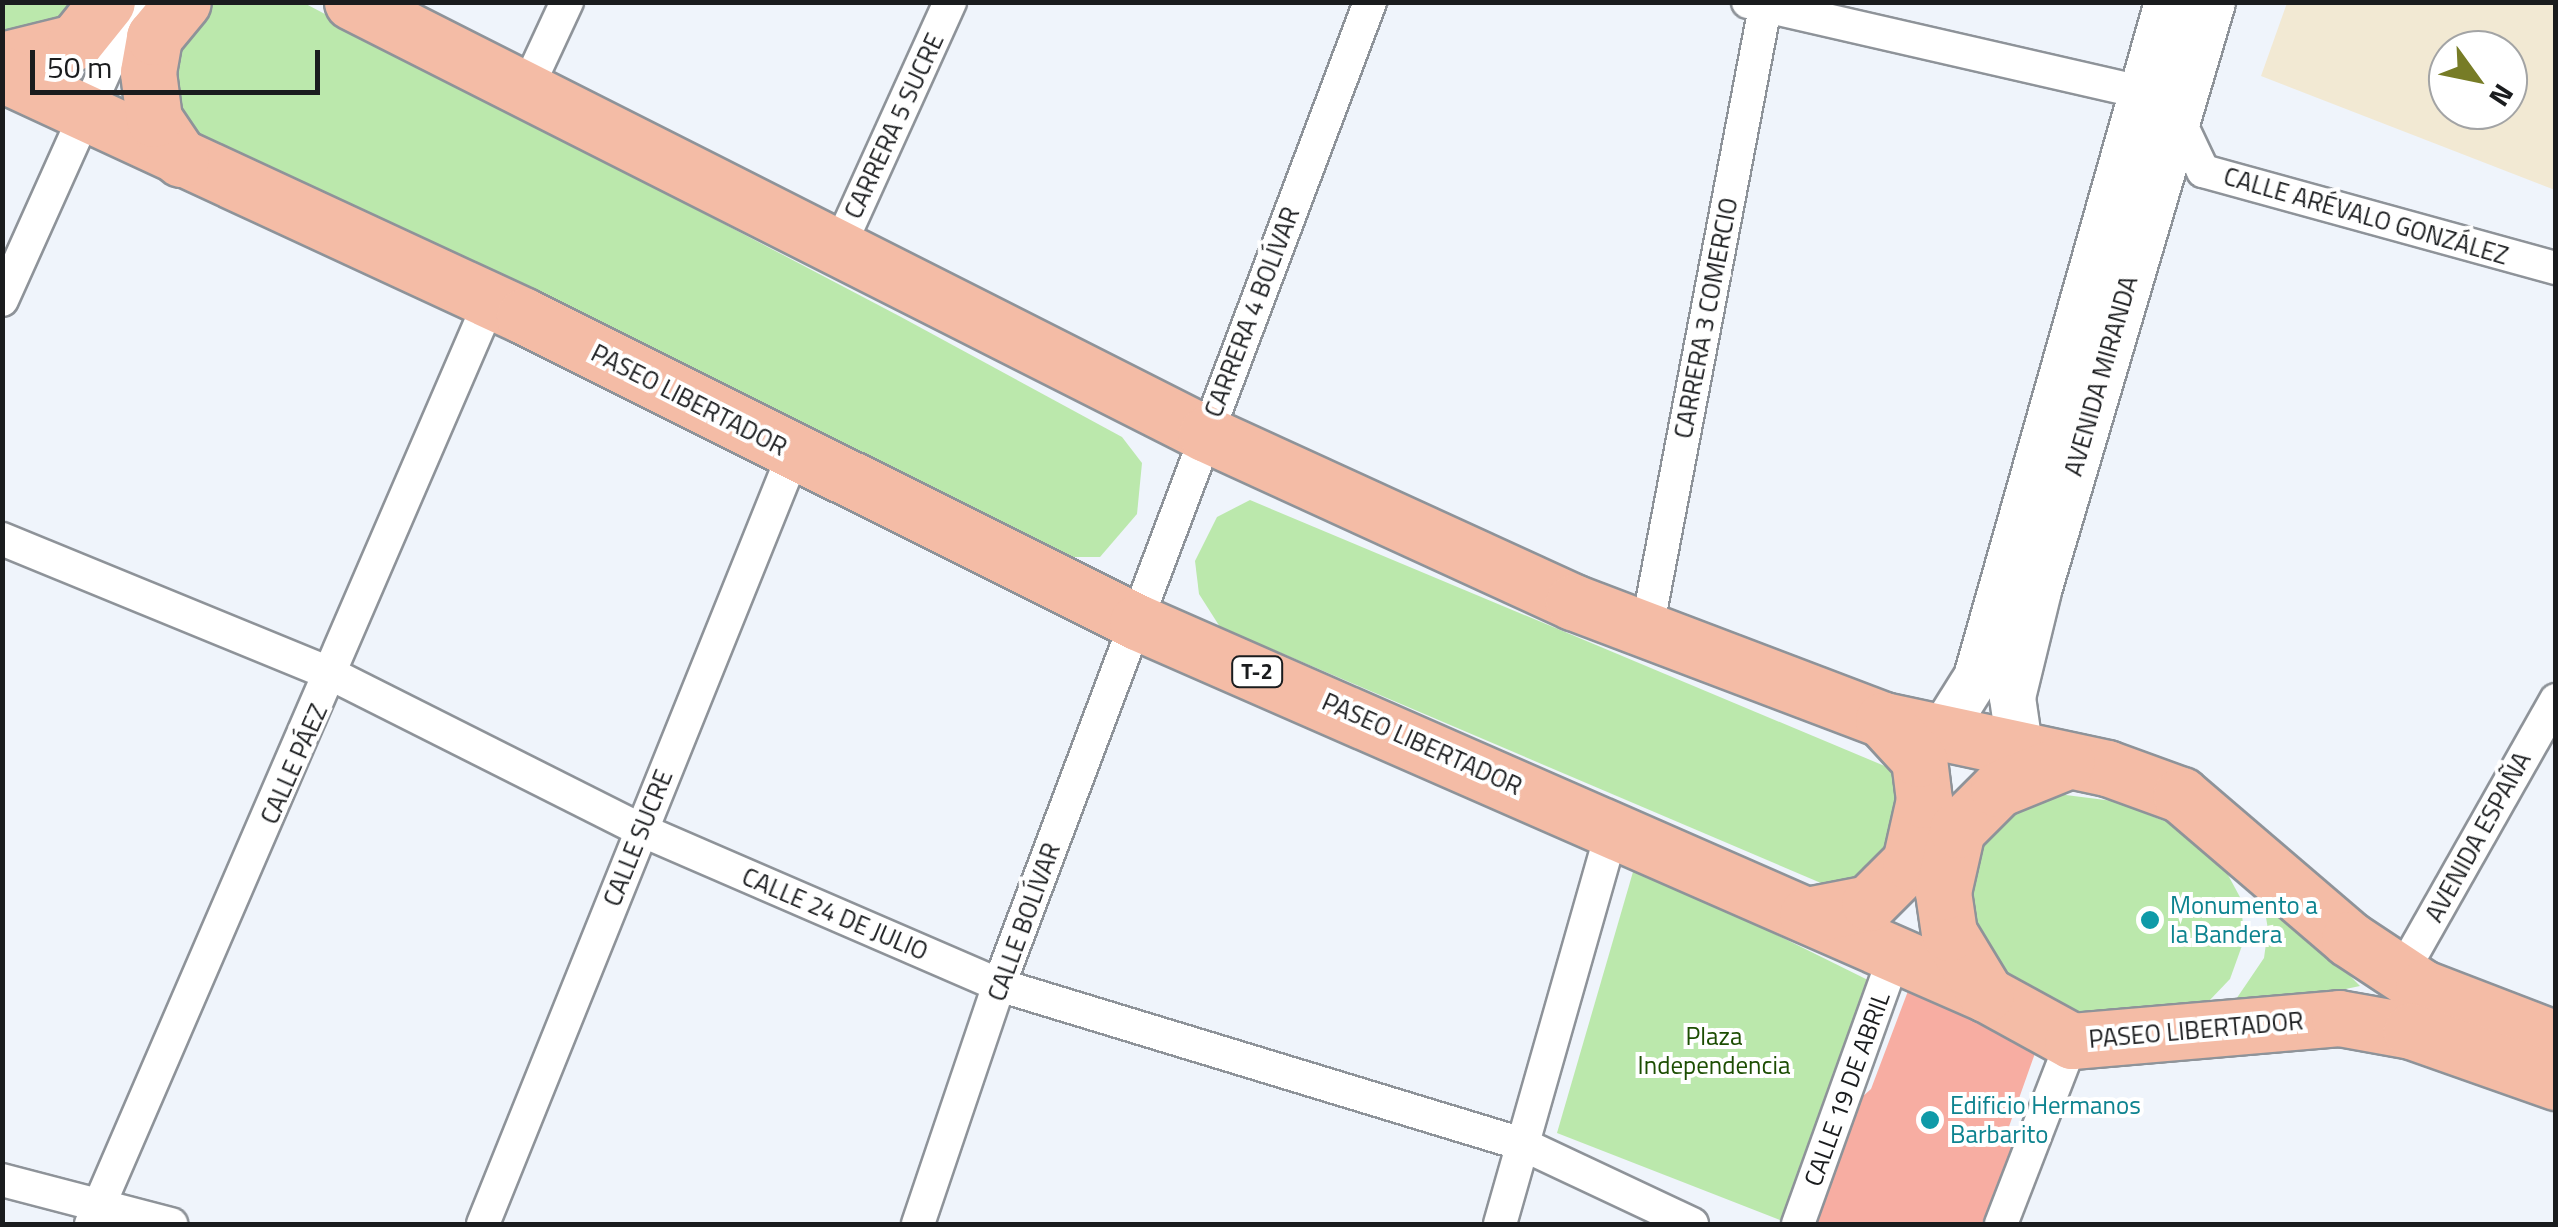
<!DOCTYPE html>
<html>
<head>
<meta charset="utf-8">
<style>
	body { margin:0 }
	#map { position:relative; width:2558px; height:1227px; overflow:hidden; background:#eff4fb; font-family:"Titillium Web",sans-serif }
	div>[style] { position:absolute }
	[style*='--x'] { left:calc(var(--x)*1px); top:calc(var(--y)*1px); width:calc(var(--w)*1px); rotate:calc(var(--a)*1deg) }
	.commercial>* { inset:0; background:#f2e9d3 }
	.green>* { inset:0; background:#bbe8ac }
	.building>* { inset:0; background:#f7ada2 }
	.roads { filter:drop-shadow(2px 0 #8e9399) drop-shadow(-2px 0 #8e9399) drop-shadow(0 2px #8e9399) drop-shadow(0 -2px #8e9399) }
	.minor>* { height:32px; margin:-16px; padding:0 16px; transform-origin:16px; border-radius:16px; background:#fff }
	.secondary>* { height:45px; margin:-22.5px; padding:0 22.5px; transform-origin:22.5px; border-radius:22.5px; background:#fff }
	.trunk>* { height:55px; margin:-27.5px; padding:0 27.5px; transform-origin:27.5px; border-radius:27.5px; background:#f4bca6 }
	.dots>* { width:28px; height:28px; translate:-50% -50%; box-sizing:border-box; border:5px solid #fff; border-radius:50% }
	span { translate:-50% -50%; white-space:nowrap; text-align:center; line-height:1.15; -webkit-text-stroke:8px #fff; paint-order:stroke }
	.shield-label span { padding:2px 8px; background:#fff; border:2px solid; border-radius:8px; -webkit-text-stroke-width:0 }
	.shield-label { font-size:22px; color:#1a1c1e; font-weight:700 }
	.street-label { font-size:25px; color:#1a1c1e }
	.culture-label { font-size:25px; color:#0d838f }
	.left { translate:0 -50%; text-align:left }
	.park-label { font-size:25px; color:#1c4d02 }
	.frame { position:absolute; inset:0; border:5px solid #1a1c1e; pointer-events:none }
	.north { position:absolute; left:2428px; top:30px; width:100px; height:100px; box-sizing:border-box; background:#fff; border:2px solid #a3a4a5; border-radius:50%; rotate:123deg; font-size:28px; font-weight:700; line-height:40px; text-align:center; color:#1a1c1e }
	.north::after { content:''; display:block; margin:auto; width:35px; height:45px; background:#777c26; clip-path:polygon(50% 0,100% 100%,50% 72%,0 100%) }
	.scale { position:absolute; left:30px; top:50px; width:290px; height:45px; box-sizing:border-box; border:5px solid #1a1c1e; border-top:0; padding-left:12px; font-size:30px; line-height:35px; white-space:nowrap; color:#1a1c1e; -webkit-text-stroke:8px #fff; paint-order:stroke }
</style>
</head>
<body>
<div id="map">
	<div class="commercial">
		<i style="clip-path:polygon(evenodd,2287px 3px,2555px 3px,2555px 190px,2261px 76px,2287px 3px,2448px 50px,2508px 50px,2508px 110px,2448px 110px,2448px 50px)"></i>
	</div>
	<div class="green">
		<i style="clip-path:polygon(2px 3px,87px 3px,60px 35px,3px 36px)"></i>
		<i style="clip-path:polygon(198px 3px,304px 3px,901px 317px,1122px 437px,1142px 463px,1137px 514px,1100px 557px,1056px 557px,180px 137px,163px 42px)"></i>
		<i style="clip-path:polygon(1250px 500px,1899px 772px,1906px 808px,1873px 876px,1835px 889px,1220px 627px,1199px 594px,1195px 561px,1217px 517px)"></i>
		<i style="clip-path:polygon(2058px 794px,2113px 801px,2172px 824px,2206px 844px,2221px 862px,2241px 899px,2244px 940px,2230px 979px,2208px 1002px,2078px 1014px,2017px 983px,1965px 934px,1964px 855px,1993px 818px)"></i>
		<i style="clip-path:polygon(1635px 865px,1874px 983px,1790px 1224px,1557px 1133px)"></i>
		<i style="clip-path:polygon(2260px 884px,2360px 986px,2226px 1014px,2264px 958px,2268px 929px)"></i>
	</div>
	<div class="building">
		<i style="clip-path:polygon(1908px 991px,2039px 1042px,2006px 1135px,2020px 1143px,1989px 1224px,1814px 1224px,1853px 1105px,1871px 1089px)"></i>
	</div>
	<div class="roads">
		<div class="minor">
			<i style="--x:1748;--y:2;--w:402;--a:12.9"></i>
			<i style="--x:2140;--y:92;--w:44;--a:33"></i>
			<i style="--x:2177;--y:116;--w:61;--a:64.7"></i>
			<i style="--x:2203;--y:171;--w:366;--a:15.4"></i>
			<i style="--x:527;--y:88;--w:95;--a:-65.1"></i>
			<i style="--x:838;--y:249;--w:271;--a:-65.6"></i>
			<i style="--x:2;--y:300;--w:327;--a:-65.8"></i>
			<i style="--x:2;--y:539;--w:358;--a:22.3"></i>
			<i style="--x:333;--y:675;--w:345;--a:26.7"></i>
			<i style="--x:641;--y:830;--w:390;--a:23.4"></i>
			<i style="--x:999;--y:985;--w:547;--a:16.91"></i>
			<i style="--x:1522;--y:1144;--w:188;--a:25.2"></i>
			<i style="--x:1646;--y:634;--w:643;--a:-79.25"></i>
			<i style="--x:2401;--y:974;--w:315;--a:-60.5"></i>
			<i style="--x:2;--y:1180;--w:175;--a:14.6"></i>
			<i style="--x:91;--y:1224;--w:1006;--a:-66.62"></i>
			<i style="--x:483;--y:1224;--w:831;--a:-68.03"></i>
			<i style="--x:918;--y:1224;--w:252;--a:-71.3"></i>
			<i style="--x:999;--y:985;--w:1051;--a:-69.32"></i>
			<i style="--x:1500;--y:1224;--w:413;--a:-74.1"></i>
			<i style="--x:1798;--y:1224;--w:287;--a:-70.2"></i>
			<i style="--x:2001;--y:1224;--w:196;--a:-68.8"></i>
		</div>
		<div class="secondary">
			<i style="--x:1939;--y:736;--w:70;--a:-57.9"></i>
			<i style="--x:1976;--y:677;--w:702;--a:-74.2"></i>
			<i style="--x:2020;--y:752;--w:56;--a:-98.3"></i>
			<i style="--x:2012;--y:697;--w:110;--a:-76.3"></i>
			<i style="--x:2038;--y:590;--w:613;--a:-73.52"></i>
		</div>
		<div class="trunk">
			<i style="--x:352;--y:2;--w:957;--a:26.83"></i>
			<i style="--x:1206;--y:434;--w:404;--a:24.6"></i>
			<i style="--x:1573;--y:602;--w:332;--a:20.8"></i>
			<i style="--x:1883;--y:720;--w:229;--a:12.1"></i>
			<i style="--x:2107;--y:768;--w:79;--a:20"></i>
			<i style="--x:2181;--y:795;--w:221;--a:40.6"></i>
			<i style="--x:2349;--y:939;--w:89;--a:33.5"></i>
			<i style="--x:2423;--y:988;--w:142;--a:21"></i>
			<i style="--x:2;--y:60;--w:75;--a:-13.9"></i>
			<i style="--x:75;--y:42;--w:51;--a:-51.3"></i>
			<i style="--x:2;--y:74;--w:575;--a:24.87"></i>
			<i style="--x:524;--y:316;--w:685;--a:26.53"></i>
			<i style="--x:1137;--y:622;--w:927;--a:23.66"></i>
			<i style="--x:1986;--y:994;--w:98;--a:28.7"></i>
			<i style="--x:2072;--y:1041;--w:268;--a:-4.9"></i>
			<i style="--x:2339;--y:1018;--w:73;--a:10.2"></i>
			<i style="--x:2411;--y:1031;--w:154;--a:19.4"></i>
			<i style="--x:181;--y:159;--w:48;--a:-124"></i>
			<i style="--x:154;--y:119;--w:47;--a:-97.3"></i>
			<i style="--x:148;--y:72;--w:36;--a:-80"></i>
			<i style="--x:154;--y:37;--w:45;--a:-50.4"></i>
			<i style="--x:1807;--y:915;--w:63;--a:-11"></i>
			<i style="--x:1869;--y:903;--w:58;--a:-45"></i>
			<i style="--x:1910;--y:862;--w:64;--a:-77.3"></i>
			<i style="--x:1924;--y:800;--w:41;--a:-97"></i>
			<i style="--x:1919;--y:759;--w:53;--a:-132.7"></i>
			<i style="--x:1986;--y:994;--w:71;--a:-121.2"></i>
			<i style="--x:1949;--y:933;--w:41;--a:-98.3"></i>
			<i style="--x:1943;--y:892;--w:64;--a:-77.3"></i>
			<i style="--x:1957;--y:830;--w:58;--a:-45"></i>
			<i style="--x:1998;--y:789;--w:74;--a:-22.1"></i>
		</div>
	</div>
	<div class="dots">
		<i style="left:2150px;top:920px;background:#0f9aa8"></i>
		<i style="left:1930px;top:1120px;background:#0f9aa8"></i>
	</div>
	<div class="shield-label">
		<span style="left:1257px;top:672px">T-2</span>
	</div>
	<div class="street-label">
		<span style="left:894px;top:126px;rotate:-65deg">CARRERA 5 SUCRE</span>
		<span style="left:2366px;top:216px;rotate:16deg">CALLE ARÉVALO GONZÁLEZ</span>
		<span style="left:1252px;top:312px;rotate:-69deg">CARRERA 4 BOLÍVAR</span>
		<span style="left:1706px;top:318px;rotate:-79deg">CARRERA 3 COMERCIO</span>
		<span style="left:2101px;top:376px;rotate:-74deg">AVENIDA MIRANDA</span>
		<span style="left:689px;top:400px;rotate:27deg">PASEO LIBERTADOR</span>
		<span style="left:1422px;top:744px;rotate:24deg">PASEO LIBERTADOR</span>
		<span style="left:294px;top:764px;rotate:-66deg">CALLE PÁEZ</span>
		<span style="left:2478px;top:837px;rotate:-61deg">AVENIDA ESPAÑA</span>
		<span style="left:638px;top:838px;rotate:-68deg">CALLE SUCRE</span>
		<span style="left:835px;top:914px;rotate:23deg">CALLE 24 DE JULIO</span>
		<span style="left:1024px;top:922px;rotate:-70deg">CALLE BOLÍVAR</span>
		<span style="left:2196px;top:1030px;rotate:-5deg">PASEO LIBERTADOR</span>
		<span style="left:1847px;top:1089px;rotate:-70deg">CALLE 19 DE ABRIL</span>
	</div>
	<div class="culture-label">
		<span class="left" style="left:2170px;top:920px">Monumento a<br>la Bandera</span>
		<span class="left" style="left:1950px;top:1120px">Edificio Hermanos<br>Barbarito</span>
	</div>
	<div class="park-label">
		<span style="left:1714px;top:1051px">Plaza<br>Independencia</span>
	</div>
	<div class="frame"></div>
	<div class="north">N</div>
	<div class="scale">50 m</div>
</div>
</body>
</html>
